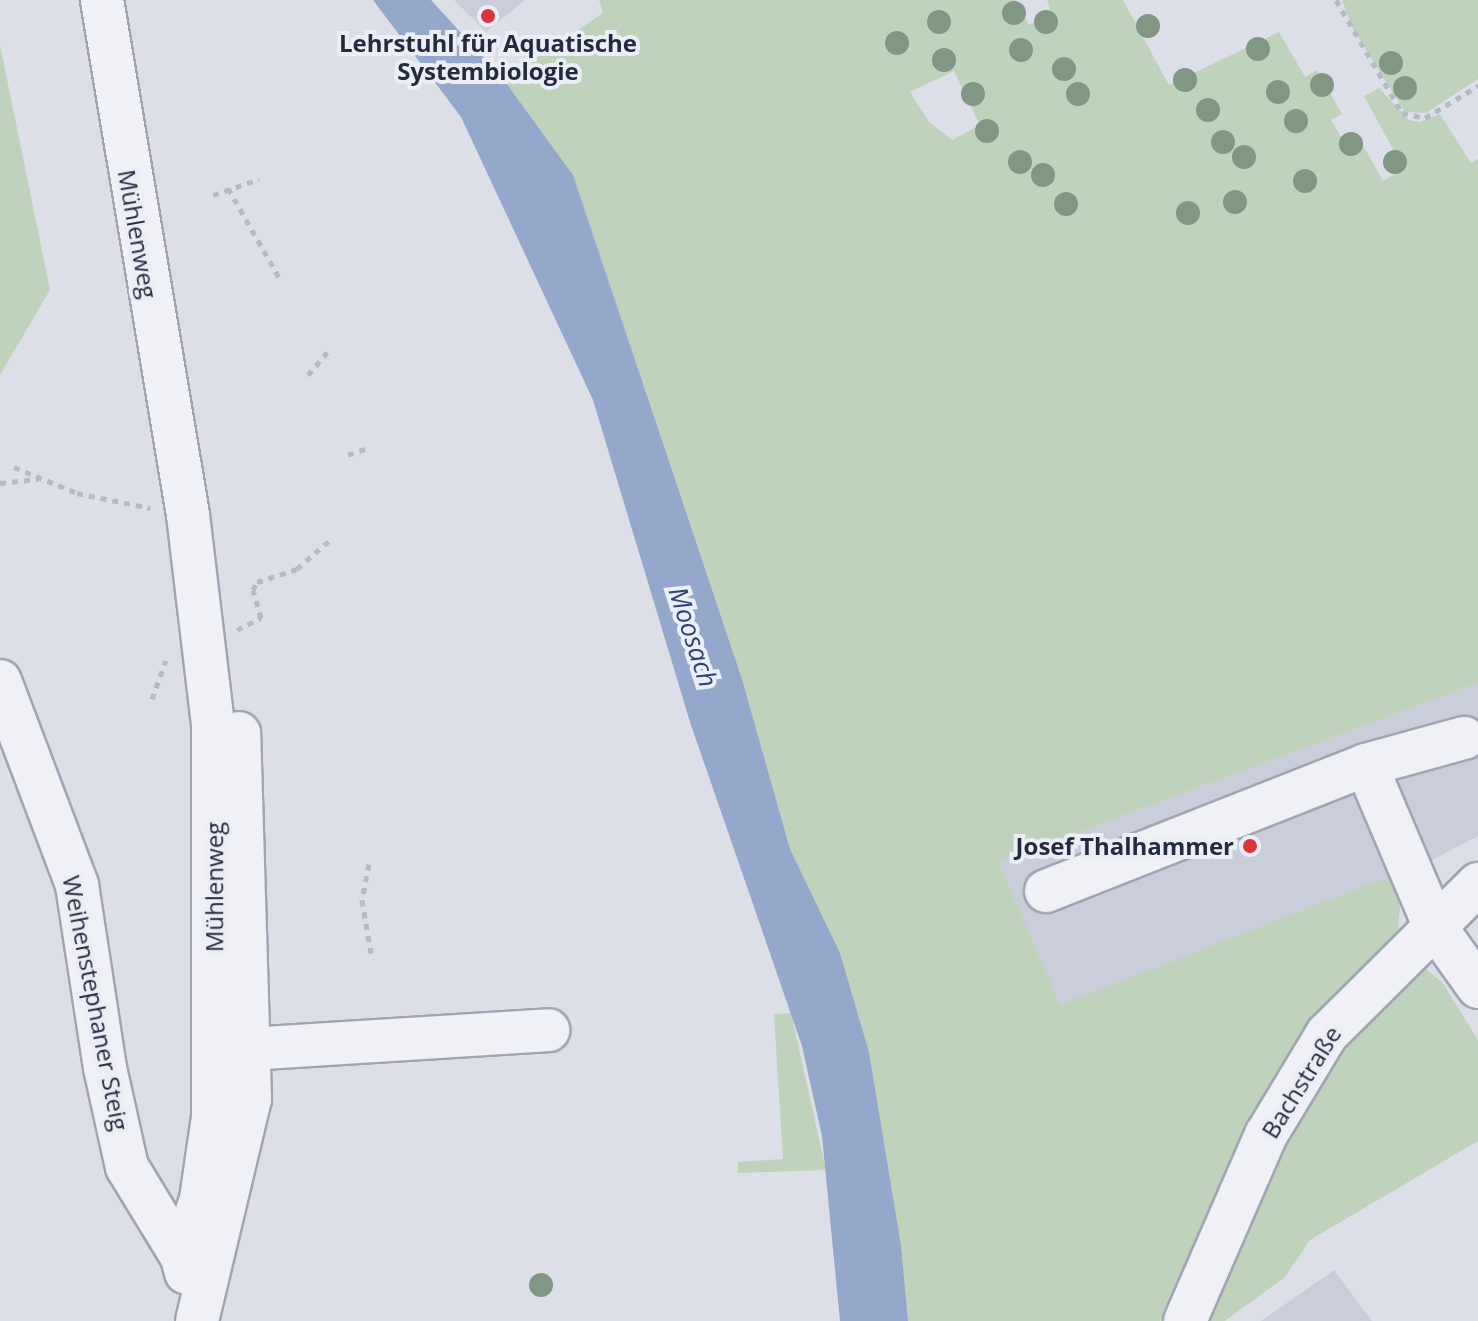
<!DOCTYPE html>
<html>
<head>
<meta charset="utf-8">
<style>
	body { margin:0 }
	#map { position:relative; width:1478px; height:1321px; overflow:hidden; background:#dcdfe8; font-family:"Open Sans",sans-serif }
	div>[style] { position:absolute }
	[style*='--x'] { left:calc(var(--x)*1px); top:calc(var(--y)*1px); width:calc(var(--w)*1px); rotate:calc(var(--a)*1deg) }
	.built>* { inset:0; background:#caceda }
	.green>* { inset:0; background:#bfd2bc }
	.water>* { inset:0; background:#93a8cb }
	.path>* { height:5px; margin-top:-2.5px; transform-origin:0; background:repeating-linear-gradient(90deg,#b6bac3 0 6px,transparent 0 12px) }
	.roads { filter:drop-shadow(2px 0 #a1a5b2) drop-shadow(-2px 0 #a1a5b2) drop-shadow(0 2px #a1a5b2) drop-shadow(0 -2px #a1a5b2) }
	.minor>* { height:42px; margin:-21px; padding:0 21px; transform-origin:21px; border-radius:21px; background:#eff1f6 }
	.trees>* { width:24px; height:24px; margin:-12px; border-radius:50%; background:#809783 }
	.dots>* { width:22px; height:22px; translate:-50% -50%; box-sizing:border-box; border:4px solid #ebeef5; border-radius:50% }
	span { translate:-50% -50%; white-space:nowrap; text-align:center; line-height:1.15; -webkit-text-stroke:8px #ebeef5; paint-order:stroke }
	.poi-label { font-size:24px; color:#252b3f; font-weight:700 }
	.right { translate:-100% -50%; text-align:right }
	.street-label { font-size:24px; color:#252b3f }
	.water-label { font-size:26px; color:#2c4476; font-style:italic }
</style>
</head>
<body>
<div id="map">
	<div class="built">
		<i style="clip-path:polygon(454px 0,525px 0,486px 32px)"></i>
		<i style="clip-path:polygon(1478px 683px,1478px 836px,1411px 871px,1060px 1006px,999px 862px)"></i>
		<i style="clip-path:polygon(1334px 1270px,1372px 1321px,1261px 1321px)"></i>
	</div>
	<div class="green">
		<i style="clip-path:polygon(evenodd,599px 0,1016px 0,1029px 25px,1051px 12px,1047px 0,1123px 0,1169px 85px,1279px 32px,1305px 77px,1317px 70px,1342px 114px,1331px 120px,1347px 147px,1360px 140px,1383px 181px,1404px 169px,1364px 96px,1379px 88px,1409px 120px,1420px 122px,1440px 114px,1471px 163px,1478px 159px,1478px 683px,999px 862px,1060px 1005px,1393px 875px,1400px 908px,1398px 930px,1348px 981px,1315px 1027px,1160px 1321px,902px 1321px,869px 1052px,840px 953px,790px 849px,742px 679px,573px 175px,504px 80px,603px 13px,599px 0,954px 71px,980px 125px,952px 140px,929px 122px,910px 92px,954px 71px)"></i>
		<i style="clip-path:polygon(1342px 0,1478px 0,1478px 79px,1426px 113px,1405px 112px,1353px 29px)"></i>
		<i style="clip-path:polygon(0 45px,50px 290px,0 375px)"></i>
		<i style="clip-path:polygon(1417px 962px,1442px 982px,1478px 1040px,1478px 1141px,1310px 1240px,1285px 1277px,1225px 1321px,1204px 1321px,1319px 1067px)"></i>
		<i style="clip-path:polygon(791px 1013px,826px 1170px,738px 1173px,738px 1162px,783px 1159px,774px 1014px)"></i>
	</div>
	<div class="water">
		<i style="clip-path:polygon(373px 0,431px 0,504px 80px,573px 175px,742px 679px,790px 849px,840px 953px,869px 1052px,901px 1246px,908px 1321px,840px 1321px,822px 1136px,802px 1046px,690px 722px,593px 400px,461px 117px)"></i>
	</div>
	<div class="path">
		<i style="--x:1336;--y:0;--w:131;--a:59.7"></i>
		<i style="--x:1402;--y:113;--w:24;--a:12"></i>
		<i style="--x:1425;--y:118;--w:62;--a:-31.1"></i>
		<i style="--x:228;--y:188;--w:105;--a:60.3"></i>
		<i style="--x:213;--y:195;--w:49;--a:-19.2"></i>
		<i style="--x:308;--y:375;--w:30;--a:-50"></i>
		<i style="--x:348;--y:455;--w:20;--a:-20"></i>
		<i style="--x:14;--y:467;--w:68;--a:22.4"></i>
		<i style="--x:77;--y:493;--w:75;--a:11.6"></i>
		<i style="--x:0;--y:483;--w:39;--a:-6"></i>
		<i style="--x:237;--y:630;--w:27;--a:-27"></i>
		<i style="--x:261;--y:618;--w:29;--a:-106"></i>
		<i style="--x:253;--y:590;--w:9;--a:-63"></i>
		<i style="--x:257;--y:582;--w:42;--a:-18"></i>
		<i style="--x:297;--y:569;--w:44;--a:-41.3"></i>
		<i style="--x:152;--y:699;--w:41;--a:-70.3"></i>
		<i style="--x:369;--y:864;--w:37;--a:101"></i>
		<i style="--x:362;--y:900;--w:60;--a:80.4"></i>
	</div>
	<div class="roads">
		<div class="minor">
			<i style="--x:102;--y:0;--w:522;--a:80.52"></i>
			<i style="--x:188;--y:515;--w:211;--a:83.2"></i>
			<i style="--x:213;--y:725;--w:392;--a:90"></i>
			<i style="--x:213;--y:1117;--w:83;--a:98.3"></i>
			<i style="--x:201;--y:1199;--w:61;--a:108.1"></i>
			<i style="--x:0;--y:681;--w:218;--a:69.3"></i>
			<i style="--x:77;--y:885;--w:185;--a:81.3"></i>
			<i style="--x:105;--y:1068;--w:101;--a:77.5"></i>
			<i style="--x:127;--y:1167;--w:105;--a:58.6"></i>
			<i style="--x:182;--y:1257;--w:16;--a:76"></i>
			<i style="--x:1366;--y:765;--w:174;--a:67"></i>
			<i style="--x:1434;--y:925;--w:76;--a:54.6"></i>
			<i style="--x:1046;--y:891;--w:344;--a:-21.5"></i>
			<i style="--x:1366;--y:765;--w:102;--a:-15.4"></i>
			<i style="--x:249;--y:1049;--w:300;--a:-3.6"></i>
			<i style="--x:197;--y:1321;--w:228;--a:-76.6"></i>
			<i style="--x:250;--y:1099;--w:366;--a:-91.7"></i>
			<i style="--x:1185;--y:1321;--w:203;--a:-66.5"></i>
			<i style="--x:1266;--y:1135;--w:118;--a:-58.9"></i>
			<i style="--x:1327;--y:1034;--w:213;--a:-44.8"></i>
		</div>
	</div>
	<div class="trees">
		<i style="left:1014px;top:13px"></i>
		<i style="left:939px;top:22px"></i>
		<i style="left:1046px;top:22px"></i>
		<i style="left:1148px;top:26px"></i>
		<i style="left:897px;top:43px"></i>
		<i style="left:1258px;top:49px"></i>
		<i style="left:1021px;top:50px"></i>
		<i style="left:944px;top:60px"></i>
		<i style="left:1391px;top:63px"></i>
		<i style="left:1064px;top:69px"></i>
		<i style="left:1185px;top:80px"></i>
		<i style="left:1322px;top:85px"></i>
		<i style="left:1405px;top:88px"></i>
		<i style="left:1278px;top:92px"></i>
		<i style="left:973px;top:94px"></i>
		<i style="left:1078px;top:94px"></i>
		<i style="left:1208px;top:110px"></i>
		<i style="left:1296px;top:121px"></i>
		<i style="left:987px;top:131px"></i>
		<i style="left:1223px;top:142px"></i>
		<i style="left:1351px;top:144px"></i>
		<i style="left:1244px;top:157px"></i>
		<i style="left:1020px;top:162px"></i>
		<i style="left:1395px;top:162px"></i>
		<i style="left:1043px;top:175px"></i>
		<i style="left:1305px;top:181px"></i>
		<i style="left:1235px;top:202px"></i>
		<i style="left:1066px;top:204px"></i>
		<i style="left:1188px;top:213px"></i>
		<i style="left:541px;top:1285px"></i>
	</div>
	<div class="dots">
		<i style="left:488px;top:16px;background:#d9353a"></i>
		<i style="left:1250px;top:846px;background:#d9353a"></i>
	</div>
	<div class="poi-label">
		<span style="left:488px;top:57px">Lehrstuhl für Aquatische<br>Systembiologie</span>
		<span class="right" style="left:1234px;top:846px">Josef Thalhammer</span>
	</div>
	<div class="street-label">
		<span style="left:138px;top:234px;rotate:80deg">Mühlenweg</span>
		<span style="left:214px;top:887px;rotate:-90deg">Mühlenweg</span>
		<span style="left:96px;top:1003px;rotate:79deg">Weihenstephaner Steig</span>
		<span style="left:1301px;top:1082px;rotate:-58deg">Bachstraße</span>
	</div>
	<div class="water-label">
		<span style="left:693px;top:637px;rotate:72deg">Moosach</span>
	</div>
</div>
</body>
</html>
